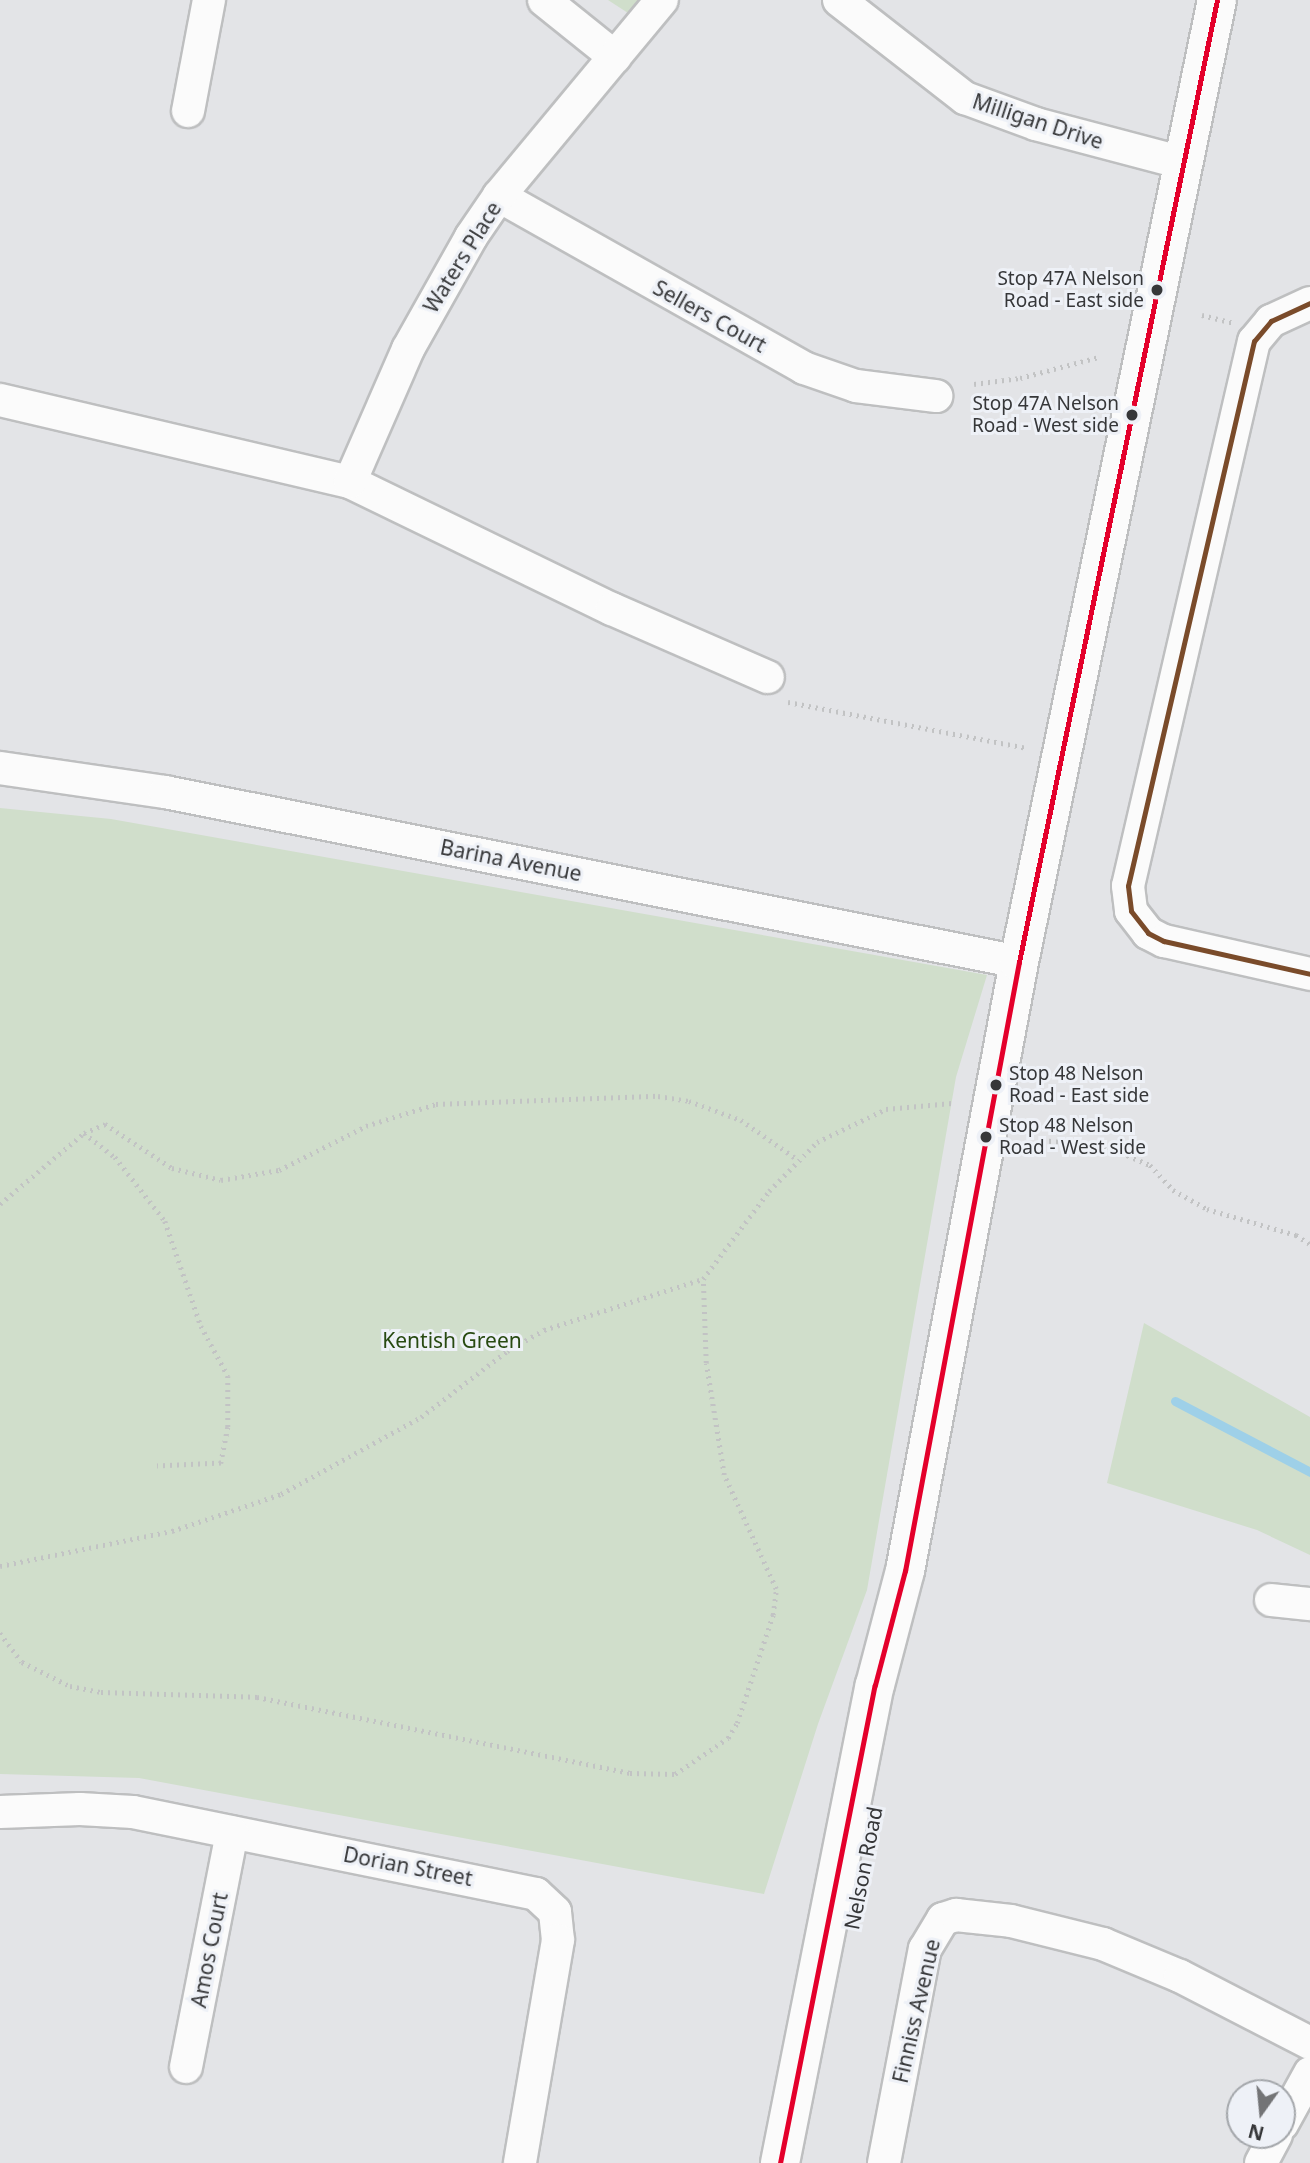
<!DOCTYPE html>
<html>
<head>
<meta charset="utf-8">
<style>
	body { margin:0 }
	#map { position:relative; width:1310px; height:2163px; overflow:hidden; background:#e3e4e7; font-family:"Noto Sans",sans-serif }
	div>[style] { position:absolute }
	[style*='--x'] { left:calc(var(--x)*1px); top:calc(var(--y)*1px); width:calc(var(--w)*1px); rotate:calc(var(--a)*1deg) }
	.green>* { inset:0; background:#d0decb }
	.stream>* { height:9px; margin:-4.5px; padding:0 4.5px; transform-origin:4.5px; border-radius:4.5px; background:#9ed0e8 }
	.path>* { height:4.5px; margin-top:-2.25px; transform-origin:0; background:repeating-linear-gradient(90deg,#c2c3c4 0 2px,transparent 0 7px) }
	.roads { filter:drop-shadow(2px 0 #bebfc0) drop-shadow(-2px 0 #bebfc0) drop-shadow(0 2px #bebfc0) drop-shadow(0 -2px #bebfc0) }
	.street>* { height:32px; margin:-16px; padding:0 16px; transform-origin:16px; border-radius:16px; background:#fbfbfb }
	.secondary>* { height:38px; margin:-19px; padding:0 19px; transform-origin:19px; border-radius:19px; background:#fbfbfb }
	.bus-1>* { height:5px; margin:-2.5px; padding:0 2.5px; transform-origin:2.5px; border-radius:2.5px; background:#e4002b }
	.bus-2>* { height:5px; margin:-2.5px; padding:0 2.5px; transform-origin:2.5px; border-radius:2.5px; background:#7a4b2a }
	.dots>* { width:19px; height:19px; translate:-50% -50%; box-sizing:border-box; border:4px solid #eef1f7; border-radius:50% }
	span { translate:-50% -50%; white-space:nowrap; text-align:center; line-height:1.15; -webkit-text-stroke:6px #eef1f7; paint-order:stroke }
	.bus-label { font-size:19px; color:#363739 }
	.right { translate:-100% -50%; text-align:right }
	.left { translate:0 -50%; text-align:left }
	.street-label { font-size:21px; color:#363739 }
	.park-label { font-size:21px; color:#284a11 }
	.north { position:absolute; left:1226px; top:2079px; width:70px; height:70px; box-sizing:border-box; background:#eef1f7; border:2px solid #a4a7ab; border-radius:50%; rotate:195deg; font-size:19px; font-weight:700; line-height:28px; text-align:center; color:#363739 }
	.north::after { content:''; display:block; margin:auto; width:24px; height:32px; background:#737476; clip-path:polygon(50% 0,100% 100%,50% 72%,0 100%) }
</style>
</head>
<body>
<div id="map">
	<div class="green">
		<i style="clip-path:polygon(608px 0,639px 0,628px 13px)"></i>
		<i style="clip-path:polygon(0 808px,111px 819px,987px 975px,956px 1077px,867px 1590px,818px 1724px,764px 1894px,139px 1778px,0 1774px)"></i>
		<i style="clip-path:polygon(1144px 1323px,1310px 1417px,1310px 1555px,1257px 1530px,1107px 1483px)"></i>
	</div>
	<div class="stream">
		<i style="--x:1175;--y:1401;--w:153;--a:27.7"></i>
	</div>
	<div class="path">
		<i style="--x:1202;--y:315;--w:32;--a:14"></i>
		<i style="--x:974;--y:384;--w:46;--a:-7.4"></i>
		<i style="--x:1020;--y:378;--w:82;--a:-14.9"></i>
		<i style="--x:788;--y:702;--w:244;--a:10.9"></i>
		<i style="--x:84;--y:1133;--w:39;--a:38"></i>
		<i style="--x:115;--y:1157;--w:81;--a:52"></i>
		<i style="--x:165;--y:1221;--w:111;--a:71.1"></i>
		<i style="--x:201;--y:1326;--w:57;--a:61.6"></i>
		<i style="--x:228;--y:1376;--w:51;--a:90"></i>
		<i style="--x:228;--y:1427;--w:37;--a:101"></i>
		<i style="--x:221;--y:1463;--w:64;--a:177.3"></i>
		<i style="--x:1042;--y:1140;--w:66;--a:6.1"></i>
		<i style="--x:1108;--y:1147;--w:46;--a:23.2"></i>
		<i style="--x:1150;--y:1165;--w:34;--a:47"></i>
		<i style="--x:1173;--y:1190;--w:39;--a:29"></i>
		<i style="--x:1207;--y:1209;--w:93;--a:16.3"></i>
		<i style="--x:1296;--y:1235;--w:17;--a:33"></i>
		<i style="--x:0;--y:1204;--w:110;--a:-40.2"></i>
		<i style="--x:84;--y:1133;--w:23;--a:-23"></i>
		<i style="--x:105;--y:1124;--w:80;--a:33.3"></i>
		<i style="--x:172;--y:1168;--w:50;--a:13.8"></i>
		<i style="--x:221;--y:1180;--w:59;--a:-9.8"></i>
		<i style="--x:279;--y:1170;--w:97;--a:-26.8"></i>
		<i style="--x:366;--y:1126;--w:73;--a:-17.4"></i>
		<i style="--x:436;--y:1104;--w:222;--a:-2.1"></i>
		<i style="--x:658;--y:1096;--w:31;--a:9"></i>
		<i style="--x:689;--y:1101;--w:55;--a:20.1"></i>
		<i style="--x:741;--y:1120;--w:68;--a:34.9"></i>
		<i style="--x:0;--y:1566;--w:176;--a:-11.5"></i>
		<i style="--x:172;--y:1531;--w:115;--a:-18.7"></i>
		<i style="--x:281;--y:1494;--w:160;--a:-28.8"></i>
		<i style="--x:421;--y:1417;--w:108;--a:-37.5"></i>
		<i style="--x:507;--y:1351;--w:43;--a:-29.6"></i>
		<i style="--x:544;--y:1330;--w:167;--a:-17.8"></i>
		<i style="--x:703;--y:1279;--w:110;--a:-53.1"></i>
		<i style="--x:769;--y:1191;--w:69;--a:-45.6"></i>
		<i style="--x:817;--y:1142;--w:76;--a:-25.6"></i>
		<i style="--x:886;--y:1109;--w:66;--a:-5.2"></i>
		<i style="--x:0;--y:1633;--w:36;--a:53"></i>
		<i style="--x:22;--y:1662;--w:54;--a:26.6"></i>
		<i style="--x:70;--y:1686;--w:32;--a:11"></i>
		<i style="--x:101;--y:1692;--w:156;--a:1.8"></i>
		<i style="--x:257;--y:1697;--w:381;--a:11.5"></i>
		<i style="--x:630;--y:1773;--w:45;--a:1.3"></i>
		<i style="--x:675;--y:1774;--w:64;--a:-34.2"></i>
		<i style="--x:728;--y:1738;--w:17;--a:-59"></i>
		<i style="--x:737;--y:1723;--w:114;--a:-71.6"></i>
		<i style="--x:773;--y:1615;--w:26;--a:-83"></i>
		<i style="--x:776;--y:1589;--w:125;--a:-114.5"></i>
		<i style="--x:724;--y:1475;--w:113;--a:-99.1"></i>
		<i style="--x:706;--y:1363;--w:84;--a:-92"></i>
	</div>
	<div class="roads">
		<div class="street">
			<i style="--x:544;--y:0;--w:91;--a:38.8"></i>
			<i style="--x:839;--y:0;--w:160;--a:37.9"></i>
			<i style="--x:965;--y:98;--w:76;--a:20.1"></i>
			<i style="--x:1036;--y:124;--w:153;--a:14.8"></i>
			<i style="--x:188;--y:111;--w:113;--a:-79.3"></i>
			<i style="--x:499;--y:196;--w:350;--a:29.4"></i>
			<i style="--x:804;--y:368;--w:55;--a:19.1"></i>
			<i style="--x:856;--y:386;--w:81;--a:7.1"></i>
			<i style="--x:1310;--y:303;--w:43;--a:155.2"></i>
			<i style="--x:1271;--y:321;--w:26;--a:130"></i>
			<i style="--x:1254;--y:341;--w:559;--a:103.02"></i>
			<i style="--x:1128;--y:886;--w:25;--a:83"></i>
			<i style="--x:1131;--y:911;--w:28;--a:52"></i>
			<i style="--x:1148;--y:933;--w:18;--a:27"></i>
			<i style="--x:1164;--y:941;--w:150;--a:12.7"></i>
			<i style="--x:0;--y:400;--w:359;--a:13.2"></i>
			<i style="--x:350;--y:482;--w:291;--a:25.9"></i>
			<i style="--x:612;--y:609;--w:170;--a:23.6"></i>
			<i style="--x:350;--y:482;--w:145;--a:-66.4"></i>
			<i style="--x:408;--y:349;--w:129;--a:-60.6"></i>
			<i style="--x:471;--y:237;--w:50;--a:-55.7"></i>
			<i style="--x:499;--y:196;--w:255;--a:-50.3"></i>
			<i style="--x:0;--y:768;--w:167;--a:8.3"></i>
			<i style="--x:165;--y:792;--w:871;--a:11.26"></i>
			<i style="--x:1271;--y:1600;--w:39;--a:6"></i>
			<i style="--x:0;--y:1812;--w:80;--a:-2.1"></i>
			<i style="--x:80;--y:1809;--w:53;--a:3.2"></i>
			<i style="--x:133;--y:1812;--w:411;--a:11.5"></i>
			<i style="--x:536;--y:1894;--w:26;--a:43"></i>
			<i style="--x:555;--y:1912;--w:28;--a:84"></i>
			<i style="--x:558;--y:1940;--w:226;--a:99.7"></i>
			<i style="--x:186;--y:2067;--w:239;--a:-78.9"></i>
			<i style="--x:1282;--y:2124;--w:58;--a:-61.2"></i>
			<i style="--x:884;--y:2163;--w:218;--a:-79.2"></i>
			<i style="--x:925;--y:1949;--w:35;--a:-59"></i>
			<i style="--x:943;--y:1919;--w:14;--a:-17"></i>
			<i style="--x:956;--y:1915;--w:55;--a:6.2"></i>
			<i style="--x:1011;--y:1921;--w:95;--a:14"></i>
			<i style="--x:1103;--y:1944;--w:83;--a:22.6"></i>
			<i style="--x:1180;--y:1976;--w:146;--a:27.3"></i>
			<i style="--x:1261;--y:2163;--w:32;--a:-62"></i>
		</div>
		<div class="secondary">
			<i style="--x:780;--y:2163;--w:487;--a:-78.8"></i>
			<i style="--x:875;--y:1685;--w:118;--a:-75.3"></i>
			<i style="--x:905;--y:1571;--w:620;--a:-79.4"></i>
			<i style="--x:1019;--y:962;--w:982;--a:-78.37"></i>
		</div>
	</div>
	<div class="bus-1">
		<i style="--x:780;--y:2163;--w:487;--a:-78.8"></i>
		<i style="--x:875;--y:1685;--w:118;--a:-75.3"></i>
		<i style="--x:905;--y:1571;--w:620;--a:-79.4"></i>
		<i style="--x:1019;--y:962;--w:982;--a:-78.37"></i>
	</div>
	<div class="bus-2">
		<i style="--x:1310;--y:303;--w:43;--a:155.2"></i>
		<i style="--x:1271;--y:321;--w:26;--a:130"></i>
		<i style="--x:1254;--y:341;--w:559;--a:103.02"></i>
		<i style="--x:1128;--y:886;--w:25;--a:83"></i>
		<i style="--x:1131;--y:911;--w:28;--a:52"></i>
		<i style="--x:1148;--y:933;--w:18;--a:27"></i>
		<i style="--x:1164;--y:941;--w:150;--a:12.7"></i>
	</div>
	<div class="dots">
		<i style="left:1157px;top:290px;background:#363739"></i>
		<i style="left:1132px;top:415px;background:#363739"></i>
		<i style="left:996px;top:1085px;background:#363739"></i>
		<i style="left:986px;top:1137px;background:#363739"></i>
	</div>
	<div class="bus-label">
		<span class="right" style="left:1144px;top:290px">Stop 47A Nelson<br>Road - East side</span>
		<span class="right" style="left:1119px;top:415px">Stop 47A Nelson<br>Road - West side</span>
		<span class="left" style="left:1009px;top:1085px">Stop 48 Nelson<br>Road - East side</span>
		<span class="left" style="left:999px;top:1137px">Stop 48 Nelson<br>Road - West side</span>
	</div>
	<div class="street-label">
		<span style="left:1038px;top:121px;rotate:18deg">Milligan Drive</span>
		<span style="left:462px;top:257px;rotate:-58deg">Waters Place</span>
		<span style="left:710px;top:316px;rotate:29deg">Sellers Court</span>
		<span style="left:511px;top:860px;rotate:11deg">Barina Avenue</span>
		<span style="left:408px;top:1866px;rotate:11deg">Dorian Street</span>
		<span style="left:863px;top:1868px;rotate:-79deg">Nelson Road</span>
		<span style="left:209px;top:1950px;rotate:-79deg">Amos Court</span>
		<span style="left:916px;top:2011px;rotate:-77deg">Finniss Avenue</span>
	</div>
	<div class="park-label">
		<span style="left:452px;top:1340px">Kentish Green</span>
	</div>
	<div class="north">N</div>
</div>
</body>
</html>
